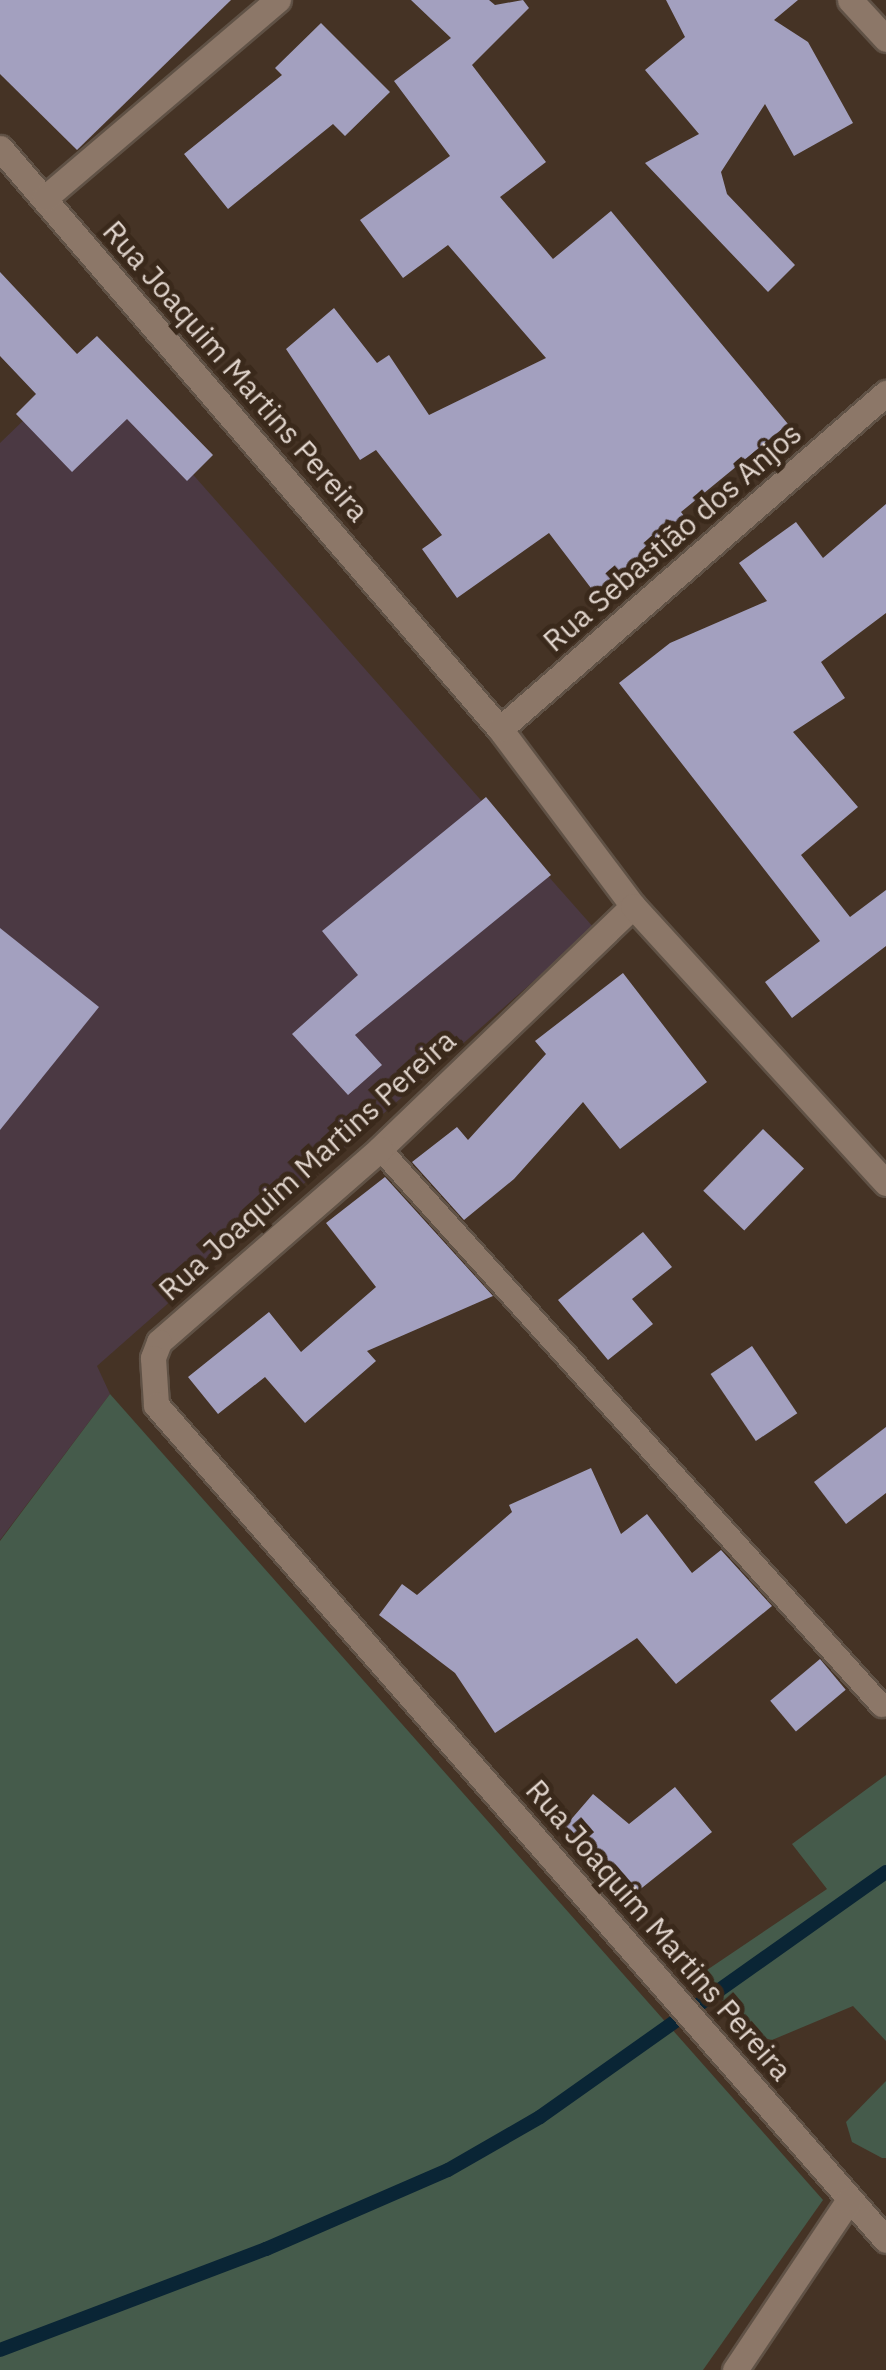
<!DOCTYPE html>
<html>
<head>
<meta charset="utf-8">
<style>
	body { margin:0 }
	#map { position:relative; width:886px; height:2370px; overflow:hidden; background:#453325; font-family:"IBM Plex Sans",sans-serif }
	div>[style] { position:absolute }
	[style*='--x'] { left:calc(var(--x)*1px); top:calc(var(--y)*1px); width:calc(var(--w)*1px); rotate:calc(var(--a)*1deg) }
	.industrial>* { inset:0; background:#4b3943 }
	.green>* { inset:0; background:#455b4b }
	.stream>* { height:14px; margin:-7px; padding:0 7px; transform-origin:7px; border-radius:7px; background:#0a2535 }
	.building>* { inset:0; background:#a3a0bf; transform-origin:0 0 }
	.roads { filter:drop-shadow(2px 0 #605246) drop-shadow(-2px 0 #605246) drop-shadow(0 2px #605246) drop-shadow(0 -2px #605246) }
	.lane>* { height:22px; margin:-11px; padding:0 11px; transform-origin:11px; border-radius:11px; background:#8c7768 }
	.street>* { height:25px; margin:-12.5px; padding:0 12.5px; transform-origin:12.5px; border-radius:12.5px; background:#8c7768 }
	span { translate:-50% -50%; white-space:nowrap; text-align:center; line-height:1.15; -webkit-text-stroke:10px #3a291b; paint-order:stroke }
	.street-label { font-size:30px; color:#dfd3cb }
</style>
</head>
<body>
<div id="map">
	<div class="industrial">
		<i style="clip-path:polygon(89px 357px,594px 928px,97px 1366px,110px 1394px,0 1540px,0 443px)"></i>
	</div>
	<div class="green">
		<i style="clip-path:polygon(110px 1394px,823px 2200px,703px 2370px,0 2370px,0 1541px)"></i>
		<i style="clip-path:polygon(886px 1775px,886px 2041px,853px 2006px,772px 2040px,749px 2034px,701px 1974px,827px 1889px,792px 1844px)"></i>
		<i style="clip-path:polygon(886px 2081px,886px 2158px,882px 2158px,852px 2142px,846px 2122px)"></i>
	</div>
	<div class="stream">
		<i style="--x:0;--y:2350;--w:285;--a:-20.8"></i>
		<i style="--x:266;--y:2249;--w:198;--a:-23.5"></i>
		<i style="--x:448;--y:2170;--w:106;--a:-29.9"></i>
		<i style="--x:540;--y:2117;--w:424;--a:-35.3"></i>
	</div>
	<div class="building">
		<i style="clip-path:polygon(0 0,231px 0,77px 150px,0 74px)"></i>
		<i style="clip-path:polygon(411px 0,489px 0,495px 5px,523px 0,529px 8px,472px 65px,546px 162px,500px 197px,553px 259px,611px 211px,788px 424px,681px 512px,691px 525px,597px 596px,549px 533px,457px 598px,422px 549px,442px 535px,376px 450px,360px 460px,286px 349px,334px 308px,377px 363px,389px 355px,429px 415px,546px 358px,448px 245px,403px 278px,360px 220px,450px 156px,394px 81px,451px 38px)"></i>
		<i style="clip-path:polygon(666px 0,798px 0,774px 20px,808px 42px,853px 123px,794px 156px,765px 104px,721px 172px,727px 194px,795px 265px,768px 292px,645px 163px,699px 134px,645px 70px,685px 37px)"></i>
		<i style="clip-path:polygon(321px 23px,390px 92px,345px 136px,333px 124px,228px 209px,184px 154px,282px 75px,275px 68px)"></i>
		<i style="clip-path:polygon(0 272px,77px 354px,97px 336px,213px 455px,187px 481px,127px 419px,72px 472px,16px 414px,36px 394px,0 356px)"></i>
		<i style="clip-path:polygon(886px 504px,886px 613px,821px 662px,845px 698px,793px 732px,858px 807px,801px 855px,850px 917px,886px 890px,886px 946px,792px 1018px,765px 982px,820px 941px,619px 683px,670px 643px,767px 601px,739px 563px,796px 522px,823px 558px)"></i>
		<i style="clip-path:polygon(486px 797px,551px 875px,355px 1035px,382px 1065px,348px 1095px,292px 1034px,358px 975px,322px 931px)"></i>
		<i style="clip-path:polygon(0 928px,99px 1007px,0 1130px)"></i>
		<i style="clip-path:polygon(623px 973px,707px 1082px,620px 1149px,583px 1102px,514px 1179px,464px 1220px,412px 1162px,457px 1127px,468px 1140px,546px 1054px,535px 1041px)"></i>
		<i style="left:763px;top:1129px;width:57px;height:86px;rotate:44deg"></i>
		<i style="clip-path:polygon(385px 1177px,493px 1296px,367px 1351px,376px 1361px,305px 1423px,265px 1377px,218px 1414px,188px 1377px,269px 1312px,301px 1352px,376px 1287px,326px 1223px)"></i>
		<i style="clip-path:polygon(643px 1232px,672px 1267px,632px 1299px,653px 1324px,608px 1360px,558px 1300px)"></i>
		<i style="left:752px;top:1346px;width:81px;height:50px;rotate:56deg"></i>
		<i style="clip-path:polygon(886px 1427px,886px 1493px,846px 1524px,814px 1482px)"></i>
		<i style="clip-path:polygon(591px 1468px,621px 1534px,647px 1514px,692px 1573px,721px 1550px,772px 1606px,676px 1684px,637px 1638px,495px 1733px,455px 1673px,379px 1615px,402px 1584px,417px 1595px,512px 1512px,509px 1505px)"></i>
		<i style="left:820px;top:1659px;width:40px;height:65px;rotate:50deg"></i>
		<i style="clip-path:polygon(675px 1787px,712px 1832px,628px 1899px,562px 1830px,593px 1794px,629px 1824px)"></i>
	</div>
	<div class="roads">
		<div class="lane">
			<i style="--x:380;--y:1149;--w:750;--a:47.97"></i>
		</div>
		<div class="street">
			<i style="--x:850;--y:0;--w:53;--a:47.3"></i>
			<i style="--x:0;--y:148;--w:767;--a:49.29"></i>
			<i style="--x:500;--y:729;--w:221;--a:53.1"></i>
			<i style="--x:633;--y:906;--w:351;--a:136.2"></i>
			<i style="--x:380;--y:1149;--w:293;--a:138.9"></i>
			<i style="--x:159;--y:1342;--w:17;--a:111"></i>
			<i style="--x:153;--y:1358;--w:47;--a:86.3"></i>
			<i style="--x:156;--y:1405;--w:1109;--a:48.84"></i>
			<i style="--x:45;--y:198;--w:306;--a:-40.4"></i>
			<i style="--x:500;--y:729;--w:512;--a:-41.04"></i>
			<i style="--x:633;--y:906;--w:375;--a:47.6"></i>
			<i style="--x:735;--y:2370;--w:205;--a:-56.2"></i>
		</div>
	</div>
	<div class="street-label">
		<span style="left:236px;top:371px;rotate:49deg">Rua Joaquim Martins Pereira</span>
		<span style="left:672px;top:537px;rotate:-41deg">Rua Sebastião dos Anjos</span>
		<span style="left:307px;top:1165px;rotate:-42deg">Rua Joaquim Martins Pereira</span>
		<span style="left:659px;top:1930px;rotate:49deg">Rua Joaquim Martins Pereira</span>
	</div>
</div>
</body>
</html>
